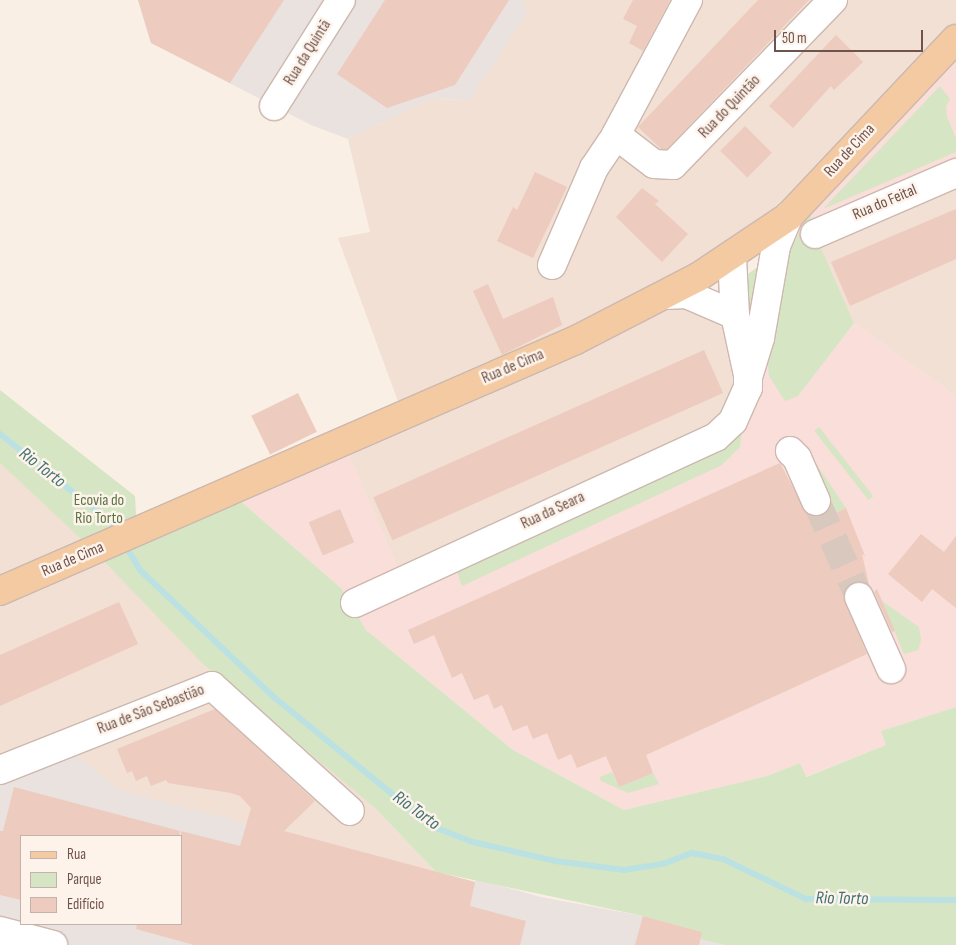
<!DOCTYPE html>
<html>
<head>
<meta charset="utf-8">
<style>
	body { margin:0 }
	#map { position:relative; width:956px; height:945px; overflow:hidden; background:#faefe4; font-family:"Sofia Sans Condensed",sans-serif }
	div>[style] { position:absolute }
	[style*='--x'] { left:calc(var(--x)*1px); top:calc(var(--y)*1px); width:calc(var(--w)*1px); rotate:calc(var(--a)*1deg) }
	.residential>* { inset:0; background:#f1e0d3 }
	.commercial>* { inset:0; background:#f9ded9 }
	.industrial>* { inset:0; background:#eae2de }
	.green>* { inset:0; background:#d6e6c4; transform-origin:0 0 }
	.stream>* { height:6px; margin:-3px; padding:0 3px; transform-origin:3px; border-radius:3px; background:#bbe1e2 }
	.building>* { inset:0; background:#edcbbe; transform-origin:0 0 }
	.minor-tunnel>* { height:28px; margin-top:-14px; transform-origin:0; background:repeating-linear-gradient(90deg,#d8c8be 0 28px,transparent 0 42px) }
	.roads { filter:drop-shadow(1px 0 #cdb8af) drop-shadow(-1px 0 #cdb8af) drop-shadow(0 1px #cdb8af) drop-shadow(0 -1px #cdb8af) }
	.minor>* { height:28px; margin:-14px; padding:0 14px; transform-origin:14px; border-radius:14px; background:#fff }
	.major>* { height:28px; margin:-14px; padding:0 14px; transform-origin:14px; border-radius:14px; background:#f3caa2 }
	span { translate:-50% -50%; white-space:nowrap; text-align:center; line-height:1.15; -webkit-text-stroke:5px #fdf3ea; paint-order:stroke }
	.street-label { font-size:16px; color:#70544c }
	.park-label { font-size:16px; color:#5a7545 }
	.water-label { font-size:18px; color:#427274; font-style:italic }
	.legend { position:absolute; left:20px; top:835px; width:162px; height:90px; box-sizing:border-box; background:#fdf3ea; border:1px solid #c5b3ab; margin:0; padding:6px 9px; list-style:none; font-size:15px; color:#70544c }
	.legend li { display:flex; align-items:center; gap:10px; height:25px }
	.legend b { width:25px; border:1px solid #c5b3ab }
	.scale { position:absolute; left:774px; top:30px; width:149px; height:22px; box-sizing:border-box; border:2px solid #70544c; border-top:0; padding-left:6px; font-size:15px; line-height:18px; white-space:nowrap; color:#70544c; -webkit-text-stroke:4px #fdf3ea; paint-order:stroke }
</style>
</head>
<body>
<div id="map">
	<div class="residential">
		<i style="clip-path:polygon(526px 0,956px 0,956px 39px,805px 199px,666px 295px,735px 315px,748px 375px,733px 421px,403px 580px,343px 441px,403px 415px,338px 238px,370px 232px,348px 139px,431px 99px,470px 100px)"></i>
		<i style="clip-path:polygon(956px 173px,956px 396px,854px 323px,815px 234px)"></i>
		<i style="clip-path:polygon(0 463px,375px 808px,436px 872px,120px 791px,62px 744px,0 770px)"></i>
	</div>
	<div class="commercial">
		<i style="clip-path:polygon(956px 39px,956px 173px,815px 234px,854px 323px,956px 396px,956px 707px,881px 731px,886px 745px,805px 777px,800px 763px,767px 776px,624px 810px,513px 750px,366px 630px,342px 589px,229px 491px,343px 441px,403px 580px,733px 421px,776px 246px)"></i>
	</div>
	<div class="industrial">
		<i style="clip-path:polygon(138px 0,526px 0,523px 5px,528px 12px,470px 100px,431px 99px,348px 139px,311px 125px,151px 43px)"></i>
		<i style="clip-path:polygon(evenodd,62px 744px,121px 791px,475px 882px,476px 879px,541px 897px,643px 916px,702px 932px,701px 939px,724px 945px,0 945px,0 770px,62px 744px,21px 836px,181px 836px,181px 924px,21px 924px,21px 836px)"></i>
	</div>
	<div class="green">
		<i style="clip-path:polygon(940px 86px,950px 99px,946px 107px,947px 117px,956px 138px,956px 152px,823px 209px)"></i>
		<i style="clip-path:polygon(810px 212px,815px 234px,854px 323px,798px 396px,785px 401px,769px 376px,767px 354px,783px 265px)"></i>
		<i style="clip-path:polygon(762px 264px,754px 337px,746px 314px,742px 278px)"></i>
		<i style="clip-path:polygon(0 390px,135px 496px,137px 533px,229px 491px,342px 589px,366px 630px,513px 750px,624px 810px,767px 776px,800px 763px,806px 777px,886px 745px,881px 731px,956px 707px,956px 945px,724px 945px,700px 939px,702px 932px,643px 916px,436px 872px,375px 808px,201px 662px,94px 551px,0 463px)"></i>
		<i style="left:819px;top:427px;width:88px;height:6px;rotate:52deg"></i>
		<i style="clip-path:polygon(742px 431px,740px 447px,722px 465px,462px 586px,456px 570px)"></i>
		<i style="clip-path:polygon(807px 450px,846px 508px,834px 514px)"></i>
		<i style="clip-path:polygon(882px 601px,919px 627px,921px 640px,918px 650px,904px 654px)"></i>
		<i style="clip-path:polygon(612px 772px,619px 787px,653px 773px,659px 784px,628px 793px,601px 781px,600px 777px)"></i>
	</div>
	<div class="stream">
		<i style="--x:0;--y:434;--w:138;--a:38.5"></i>
		<i style="--x:108;--y:520;--w:17;--a:57"></i>
		<i style="--x:124;--y:544;--w:32;--a:58"></i>
		<i style="--x:141;--y:571;--w:183;--a:43.5"></i>
		<i style="--x:274;--y:697;--w:203;--a:39.4"></i>
		<i style="--x:431;--y:826;--w:45;--a:20.9"></i>
		<i style="--x:473;--y:842;--w:84;--a:13"></i>
		<i style="--x:555;--y:861;--w:70;--a:7.4"></i>
		<i style="--x:624;--y:870;--w:39;--a:-9"></i>
		<i style="--x:663;--y:864;--w:31;--a:-21"></i>
		<i style="--x:692;--y:853;--w:32;--a:11"></i>
		<i style="--x:723;--y:859;--w:92;--a:25.7"></i>
		<i style="--x:806;--y:899;--w:150;--a:0.4"></i>
	</div>
	<div class="building">
		<i style="clip-path:polygon(138px 0,284px 0,230px 83px,151px 43px)"></i>
		<i style="clip-path:polygon(385px 0,509px 0,455px 85px,387px 108px,337px 74px)"></i>
		<i style="clip-path:polygon(633px 0,670px 0,643px 51px,629px 43px,637px 26px,623px 19px)"></i>
		<i style="clip-path:polygon(758px 0,809px 0,667px 149px,661px 149px,638px 127px)"></i>
		<i style="clip-path:polygon(836px 35px,863px 62px,834px 90px,831px 86px,793px 128px,769px 106px)"></i>
		<i style="left:745px;top:126px;width:38px;height:35px;rotate:45deg"></i>
		<i style="clip-path:polygon(535px 172px,567px 187px,533px 258px,497px 241px,513px 207px,517px 210px)"></i>
		<i style="clip-path:polygon(642px 188px,659px 201px,655px 204px,688px 234px,662px 262px,616px 217px)"></i>
		<i style="clip-path:polygon(956px 209px,956px 259px,850px 306px,831px 262px)"></i>
		<i style="clip-path:polygon(488px 284px,503px 319px,553px 297px,562px 325px,502px 355px,473px 291px)"></i>
		<i style="left:704px;top:350px;width:47px;height:362px;rotate:66deg"></i>
		<i style="left:298px;top:393px;width:43px;height:52px;rotate:64deg"></i>
		<i style="clip-path:polygon(780px 463px,807px 514px,822px 515px,830px 506px,834px 514px,846px 508px,865px 556px,862px 554px,869px 585px,853px 583px,843px 596px,867px 654px,646px 755px,653px 773px,619px 787px,606px 756px,577px 768px,571px 754px,558px 760px,547px 733px,533px 739px,527px 725px,513px 731px,502px 705px,494px 709px,488px 694px,474px 700px,462px 673px,452px 678px,434px 635px,414px 644px,408px 630px)"></i>
		<i style="left:340px;top:509px;width:36px;height:34px;rotate:67deg"></i>
		<i style="clip-path:polygon(921px 534px,944px 552px,956px 536px,956px 608px,932px 589px,922px 602px,888px 574px)"></i>
		<i style="clip-path:polygon(877px 589px,895px 631px,892px 632px,874px 592px)"></i>
		<i style="clip-path:polygon(119px 602px,138px 644px,0 706px,0 655px)"></i>
		<i style="clip-path:polygon(215px 709px,315px 801px,284px 831px,475px 882px,470px 906px,526px 921px,520px 945px,194px 945px,136px 929px,137px 924px,181px 924px,181px 831px,240px 846px,251px 808px,240px 796px,231px 793px,168px 783px,166px 780px,151px 786px,147px 776px,136px 781px,132px 771px,127px 773px,117px 749px)"></i>
		<i style="clip-path:polygon(14px 787px,180px 831px,179px 836px,21px 836px,21px 900px,0 895px,0 831px,3px 831px)"></i>
		<i style="clip-path:polygon(643px 916px,702px 932px,699px 945px,635px 945px)"></i>
	</div>
	<div class="minor-tunnel">
		<i style="--x:816;--y:501;--w:105;--a:65.9"></i>
	</div>
	<div class="roads">
		<div class="minor">
			<i style="--x:688;--y:0;--w:153;--a:118.1"></i>
			<i style="--x:616;--y:135;--w:48;--a:37.3"></i>
			<i style="--x:654;--y:164;--w:19;--a:3"></i>
			<i style="--x:673;--y:165;--w:230;--a:-45.9"></i>
			<i style="--x:274;--y:106;--w:125;--a:-57.7"></i>
			<i style="--x:815;--y:234;--w:154;--a:-23.4"></i>
			<i style="--x:552;--y:265;--w:106;--a:-66.6"></i>
			<i style="--x:594;--y:168;--w:40;--a:-56"></i>
			<i style="--x:665;--y:295;--w:21;--a:-3"></i>
			<i style="--x:686;--y:294;--w:53;--a:23.2"></i>
			<i style="--x:749;--y:374;--w:38;--a:-73"></i>
			<i style="--x:760;--y:338;--w:93;--a:-80.1"></i>
			<i style="--x:776;--y:246;--w:33;--a:-67"></i>
			<i style="--x:790;--y:451;--w:10;--a:45"></i>
			<i style="--x:797;--y:458;--w:47;--a:66.2"></i>
			<i style="--x:859;--y:597;--w:79;--a:66"></i>
			<i style="--x:355;--y:603;--w:397;--a:-24.7"></i>
			<i style="--x:716;--y:437;--w:23;--a:-43"></i>
			<i style="--x:733;--y:421;--w:36;--a:-66"></i>
			<i style="--x:748;--y:388;--w:13;--a:-90"></i>
			<i style="--x:748;--y:375;--w:61;--a:-102.2"></i>
			<i style="--x:735;--y:315;--w:58;--a:-93"></i>
			<i style="--x:0;--y:770;--w:228;--a:-21.6"></i>
			<i style="--x:212;--y:686;--w:186;--a:42.2"></i>
			<i style="--x:0;--y:931;--w:55;--a:14.8"></i>
		</div>
		<div class="major">
			<i style="--x:0;--y:591;--w:628;--a:-23.55"></i>
			<i style="--x:576;--y:340;--w:137;--a:-27.3"></i>
			<i style="--x:698;--y:277;--w:110;--a:-33.8"></i>
			<i style="--x:789;--y:216;--w:243;--a:-46.7"></i>
		</div>
	</div>
	<div class="street-label">
		<span style="left:308px;top:53px;rotate:-58deg">Rua da Quintã</span>
		<span style="left:730px;top:107px;rotate:-46deg">Rua do Quintão</span>
		<span style="left:850px;top:151px;rotate:-47deg">Rua de Cima</span>
		<span style="left:885px;top:203px;rotate:-23deg">Rua do Feital</span>
		<span style="left:513px;top:367px;rotate:-23deg">Rua de Cima</span>
		<span style="left:553px;top:511px;rotate:-25deg">Rua da Seara</span>
		<span style="left:73px;top:560px;rotate:-23deg">Rua de Cima</span>
		<span style="left:151px;top:710px;rotate:-21deg">Rua de São Sebastião</span>
	</div>
	<div class="park-label">
		<span style="left:99px;top:510px">Ecovia do<br>Rio Torto</span>
	</div>
	<div class="water-label">
		<span style="left:42px;top:468px;rotate:38deg">Rio Torto</span>
		<span style="left:416px;top:811px;rotate:36deg">Rio Torto</span>
		<span style="left:842px;top:899px;rotate:1deg">Rio Torto</span>
	</div>
	<ul class="legend">
	<li><b style="height:6px;background:#f3caa2"></b>Rua</li>
	<li><b style="height:14px;background:#d6e6c4"></b>Parque</li>
	<li><b style="height:14px;background:#edcbbe"></b>Edifício</li>
	</ul>
	<div class="scale">50 m</div>
</div>
</body>
</html>
